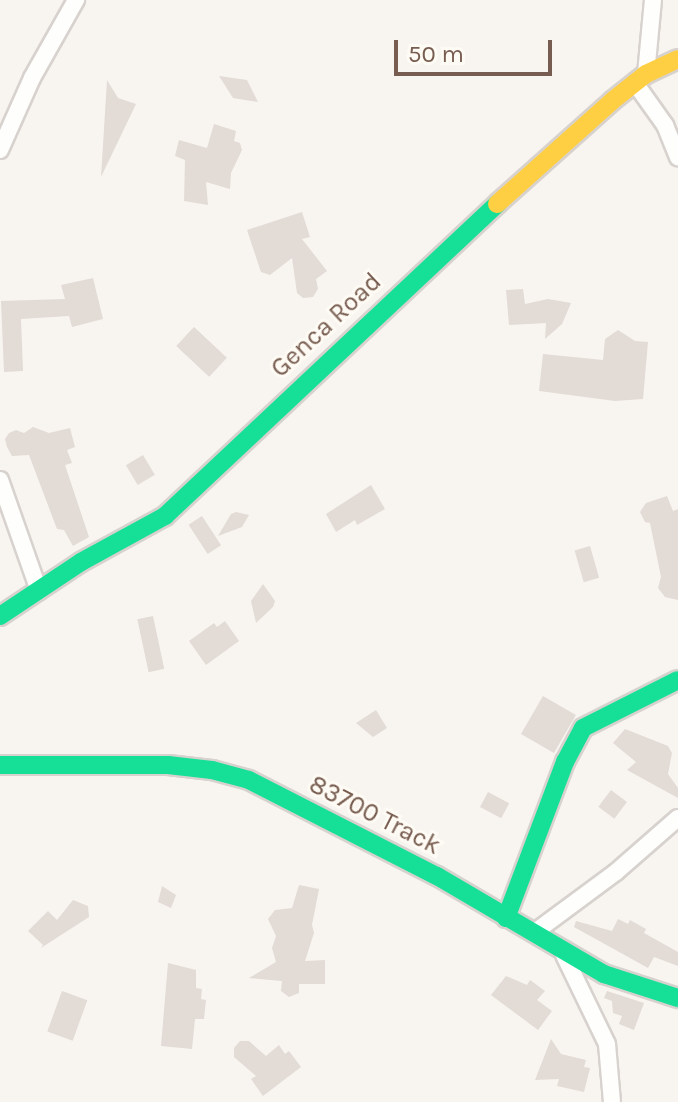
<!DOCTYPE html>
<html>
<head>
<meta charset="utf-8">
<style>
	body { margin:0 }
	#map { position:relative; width:678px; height:1102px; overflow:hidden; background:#f8f5f0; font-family:Karla,sans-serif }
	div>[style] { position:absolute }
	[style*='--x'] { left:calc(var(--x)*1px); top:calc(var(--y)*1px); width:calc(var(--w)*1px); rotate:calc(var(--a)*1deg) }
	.building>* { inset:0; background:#e3dbd5; transform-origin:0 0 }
	.roads { filter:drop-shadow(2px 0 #d8d2ce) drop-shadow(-2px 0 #d8d2ce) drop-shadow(0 2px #d8d2ce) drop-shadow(0 -2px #d8d2ce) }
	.street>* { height:16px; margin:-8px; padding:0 8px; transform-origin:8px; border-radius:8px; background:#fefefd }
	.fast>* { height:18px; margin:-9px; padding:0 9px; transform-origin:9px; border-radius:9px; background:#16e098 }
	.slow>* { height:18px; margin:-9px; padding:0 9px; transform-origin:9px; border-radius:9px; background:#ffcf43 }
	span { translate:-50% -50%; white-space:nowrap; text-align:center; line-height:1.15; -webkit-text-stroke:6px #fefaf4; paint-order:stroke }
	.street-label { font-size:26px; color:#775d50 }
	.scale { position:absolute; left:394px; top:40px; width:158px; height:36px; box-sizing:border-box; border:4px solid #775d50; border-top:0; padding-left:10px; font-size:24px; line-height:28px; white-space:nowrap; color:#775d50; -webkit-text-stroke:6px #fefaf4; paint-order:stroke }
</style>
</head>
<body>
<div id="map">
	<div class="building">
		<i style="clip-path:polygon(219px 76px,247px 80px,258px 102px,233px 98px)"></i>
		<i style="clip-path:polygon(107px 80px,118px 98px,136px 104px,101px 177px)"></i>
		<i style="clip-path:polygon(214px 124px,236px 131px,234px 141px,240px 143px,242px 150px,231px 173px,230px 189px,206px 182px,208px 205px,184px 201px,185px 160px,175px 156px,179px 140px,207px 148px)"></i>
		<i style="clip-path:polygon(302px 212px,310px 237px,302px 239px,327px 271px,316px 279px,318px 289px,313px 297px,303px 298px,297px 293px,292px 258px,270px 275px,261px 272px,247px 230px)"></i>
		<i style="clip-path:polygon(93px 278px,103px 319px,72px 327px,69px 316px,21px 319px,23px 371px,4px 372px,1px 301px,65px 299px,61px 285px)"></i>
		<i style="clip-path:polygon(523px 289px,525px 304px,548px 299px,571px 303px,562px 324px,545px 339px,546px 323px,509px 325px,506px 290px)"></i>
		<i style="left:194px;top:327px;width:45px;height:26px;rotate:43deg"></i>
		<i style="clip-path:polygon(618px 330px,635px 341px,648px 342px,643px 399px,615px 401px,539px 391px,543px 354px,603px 360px,605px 339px)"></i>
		<i style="clip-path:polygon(33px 427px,49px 433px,70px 428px,75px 447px,67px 450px,72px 463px,65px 465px,89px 537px,73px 546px,64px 530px,57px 529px,29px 455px,12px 456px,7px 447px,5px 439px,9px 433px,16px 430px,24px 433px)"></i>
		<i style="left:143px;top:455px;width:23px;height:20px;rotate:59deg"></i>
		<i style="clip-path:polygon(371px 485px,385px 509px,357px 525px,355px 520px,336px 532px,326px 514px)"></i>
		<i style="clip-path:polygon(667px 496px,673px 511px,678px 509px,678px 600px,665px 597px,658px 588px,661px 577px,650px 523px,645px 522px,640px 512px,646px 503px)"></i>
		<i style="clip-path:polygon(236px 512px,249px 515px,242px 527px,218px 536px,231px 514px)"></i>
		<i style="left:202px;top:516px;width:35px;height:16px;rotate:57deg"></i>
		<i style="left:590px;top:546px;width:33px;height:16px;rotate:74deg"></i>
		<i style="clip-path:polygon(263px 584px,275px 601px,273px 607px,256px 623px,251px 601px)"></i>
		<i style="left:153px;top:616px;width:54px;height:16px;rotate:78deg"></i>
		<i style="clip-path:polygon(225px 621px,239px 641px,206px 665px,189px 641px,214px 623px,217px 627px)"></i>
		<i style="left:543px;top:696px;width:38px;height:44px;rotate:30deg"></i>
		<i style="clip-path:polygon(376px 710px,387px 728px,373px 737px,356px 723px)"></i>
		<i style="clip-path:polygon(625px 729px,668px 746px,672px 753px,668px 774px,678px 788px,678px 798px,627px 770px,636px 762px,613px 743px)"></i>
		<i style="left:611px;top:790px;width:20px;height:21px;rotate:37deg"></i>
		<i style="left:488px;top:792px;width:24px;height:17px;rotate:28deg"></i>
		<i style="clip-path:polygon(299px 885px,319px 889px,312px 925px,314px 933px,305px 961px,325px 960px,325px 984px,299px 984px,299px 993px,289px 997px,281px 991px,282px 981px,249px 978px,276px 962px,272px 948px,276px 936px,268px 919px,275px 910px,292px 908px)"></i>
		<i style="clip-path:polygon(162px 886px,176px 895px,171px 908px,158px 902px)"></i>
		<i style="clip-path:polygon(73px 900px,88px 906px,89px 917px,41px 948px,43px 945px,28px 931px,48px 911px,57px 920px)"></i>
		<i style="clip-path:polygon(618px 919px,628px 924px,630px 920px,646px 929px,644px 933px,678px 952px,678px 966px,654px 957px,648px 968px,574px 927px,576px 921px,612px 931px)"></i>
		<i style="clip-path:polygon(168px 963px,196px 970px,196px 988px,202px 989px,201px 999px,206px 1000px,204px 1019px,195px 1019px,192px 1049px,161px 1046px)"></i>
		<i style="clip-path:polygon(506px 976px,527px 985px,530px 980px,545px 991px,537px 1000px,552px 1011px,538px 1030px,491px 995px)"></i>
		<i style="left:62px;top:991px;width:27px;height:43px;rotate:20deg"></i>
		<i style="clip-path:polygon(607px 991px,644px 1003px,634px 1030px,619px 1024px,622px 1016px,613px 1013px,612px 1001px,604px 998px)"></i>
		<i style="clip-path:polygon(551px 1039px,561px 1054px,586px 1060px,584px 1067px,590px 1068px,584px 1092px,557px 1086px,559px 1079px,535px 1080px)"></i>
		<i style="clip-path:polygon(240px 1041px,249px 1041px,266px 1056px,279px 1045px,285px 1054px,289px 1051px,301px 1067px,263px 1096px,251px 1079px,256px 1076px,234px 1057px,234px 1048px)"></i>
	</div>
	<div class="roads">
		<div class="street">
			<i style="--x:646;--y:74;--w:74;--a:-84.6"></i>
			<i style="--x:635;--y:83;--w:52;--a:54.5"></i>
			<i style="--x:665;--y:125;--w:35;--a:68"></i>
			<i style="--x:0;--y:150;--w:79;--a:-66"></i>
			<i style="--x:32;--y:78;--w:90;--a:-60.6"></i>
			<i style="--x:0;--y:480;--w:118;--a:70.6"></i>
			<i style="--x:535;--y:932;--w:101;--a:-36.5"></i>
			<i style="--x:616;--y:872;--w:82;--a:-41.1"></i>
			<i style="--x:564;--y:955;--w:99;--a:64.2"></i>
			<i style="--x:607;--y:1044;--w:58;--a:85.1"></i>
		</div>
		<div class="fast">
			<i style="--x:0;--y:616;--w:97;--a:-33.7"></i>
			<i style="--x:81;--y:562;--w:96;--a:-28.7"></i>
			<i style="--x:165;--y:516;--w:456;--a:-43.2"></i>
			<i style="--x:0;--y:765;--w:168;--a:0"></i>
			<i style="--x:168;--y:765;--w:44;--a:6.5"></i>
			<i style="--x:212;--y:770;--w:38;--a:15"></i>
			<i style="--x:249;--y:780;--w:211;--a:27.1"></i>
			<i style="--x:437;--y:876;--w:194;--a:30.4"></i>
			<i style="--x:604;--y:974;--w:78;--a:18"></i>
			<i style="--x:506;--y:918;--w:167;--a:-69.3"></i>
			<i style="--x:565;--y:762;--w:38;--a:-62"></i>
			<i style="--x:583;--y:728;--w:106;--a:-26.8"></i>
		</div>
		<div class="slow">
			<i style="--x:497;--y:204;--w:154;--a:-41.8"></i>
			<i style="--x:612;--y:101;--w:43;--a:-38.5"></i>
			<i style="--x:646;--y:74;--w:35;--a:-25"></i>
		</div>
	</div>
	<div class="street-label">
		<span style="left:326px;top:325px;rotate:-43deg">Genca Road</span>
		<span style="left:375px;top:815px;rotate:27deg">83700 Track</span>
	</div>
	<div class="scale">50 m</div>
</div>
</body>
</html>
